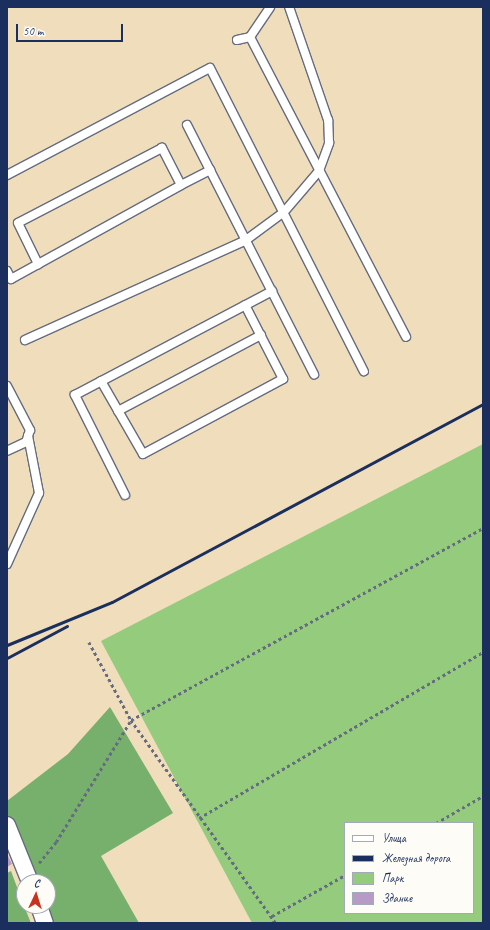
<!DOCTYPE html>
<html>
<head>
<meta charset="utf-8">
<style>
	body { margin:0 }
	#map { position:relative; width:490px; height:930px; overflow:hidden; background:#efddbb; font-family:Caveat,sans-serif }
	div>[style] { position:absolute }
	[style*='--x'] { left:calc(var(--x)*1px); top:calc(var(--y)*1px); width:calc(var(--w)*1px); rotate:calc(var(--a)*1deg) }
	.green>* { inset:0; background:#94cb7d }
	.forest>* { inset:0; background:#77af6c }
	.building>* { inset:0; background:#b89ac6 }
	.path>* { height:2.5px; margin-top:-1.25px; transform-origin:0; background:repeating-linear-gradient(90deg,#656c7f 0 3px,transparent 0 6px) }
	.roads { filter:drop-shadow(1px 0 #656c7f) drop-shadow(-1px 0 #656c7f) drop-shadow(0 1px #656c7f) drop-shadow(0 -1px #656c7f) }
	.service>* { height:8px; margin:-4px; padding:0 4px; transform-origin:4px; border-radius:4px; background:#fff }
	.minor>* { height:16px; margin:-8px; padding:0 8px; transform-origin:8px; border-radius:8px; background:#fff }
	.rail>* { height:3px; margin:-1.5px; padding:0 1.5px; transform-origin:1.5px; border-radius:1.5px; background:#1b2f5e }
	span { translate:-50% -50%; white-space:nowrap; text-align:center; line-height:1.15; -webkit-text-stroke:3px #fdfcf7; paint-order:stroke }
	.frame { position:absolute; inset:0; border:8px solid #1b2f5e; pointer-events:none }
	.legend { position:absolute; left:344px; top:822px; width:130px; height:92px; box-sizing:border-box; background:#fdfcf7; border:1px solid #a3aaba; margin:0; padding:5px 7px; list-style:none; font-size:12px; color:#1b2f5e }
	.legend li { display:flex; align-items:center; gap:8px; height:20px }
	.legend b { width:20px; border:1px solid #a3aaba }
	.north { position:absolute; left:16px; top:874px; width:40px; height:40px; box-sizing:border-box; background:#fdfcf7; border:1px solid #a3aaba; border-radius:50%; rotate:4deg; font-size:11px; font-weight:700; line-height:16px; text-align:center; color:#1b2f5e }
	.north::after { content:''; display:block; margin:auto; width:14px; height:18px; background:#c8321e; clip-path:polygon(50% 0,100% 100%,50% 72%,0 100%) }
	.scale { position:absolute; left:16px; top:24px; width:107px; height:18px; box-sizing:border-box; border:2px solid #1b2f5e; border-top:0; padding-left:5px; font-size:12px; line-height:14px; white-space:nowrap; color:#1b2f5e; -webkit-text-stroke:3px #fdfcf7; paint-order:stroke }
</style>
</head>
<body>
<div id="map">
	<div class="green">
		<i style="clip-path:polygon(evenodd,483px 444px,483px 923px,252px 923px,101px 641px,483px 444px,345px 823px,473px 823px,473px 913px,345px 913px,345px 823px)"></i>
	</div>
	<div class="forest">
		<i style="clip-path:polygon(110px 707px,173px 813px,101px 856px,139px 923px,51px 923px,44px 906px,48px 906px,48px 882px,33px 882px,7px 820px,7px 801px,68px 754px)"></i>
		<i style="clip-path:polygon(11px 871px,24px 906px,31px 923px,7px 923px,7px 873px)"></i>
	</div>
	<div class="building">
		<i style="clip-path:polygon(7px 854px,12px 864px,7px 867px)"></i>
	</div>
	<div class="path">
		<i style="--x:89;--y:642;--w:89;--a:61.7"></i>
		<i style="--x:131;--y:720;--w:249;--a:54.5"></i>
		<i style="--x:199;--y:818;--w:329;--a:-30.3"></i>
		<i style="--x:436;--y:823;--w:54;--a:-29.9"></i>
		<i style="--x:39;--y:863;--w:27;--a:-51"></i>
		<i style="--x:56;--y:842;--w:143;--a:-58.4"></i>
		<i style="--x:131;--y:720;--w:401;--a:-28.6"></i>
		<i style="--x:272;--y:916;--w:84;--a:-29.3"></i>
	</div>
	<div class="roads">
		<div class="service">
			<i style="--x:250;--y:37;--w:338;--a:62.5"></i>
			<i style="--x:237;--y:40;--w:13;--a:-13"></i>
			<i style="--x:250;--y:37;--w:36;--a:-56"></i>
			<i style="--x:187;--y:125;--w:280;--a:63"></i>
			<i style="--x:7;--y:175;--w:229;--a:-27.8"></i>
			<i style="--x:210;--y:68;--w:340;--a:63.1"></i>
			<i style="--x:181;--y:185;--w:33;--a:-27"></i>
			<i style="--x:7;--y:271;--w:9;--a:63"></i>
			<i style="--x:11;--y:279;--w:194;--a:-28.9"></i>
			<i style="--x:181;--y:185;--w:42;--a:-117.2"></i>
			<i style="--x:162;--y:148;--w:162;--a:152.5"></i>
			<i style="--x:18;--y:223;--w:46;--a:64"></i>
			<i style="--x:25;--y:340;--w:243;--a:-24.3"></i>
			<i style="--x:246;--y:240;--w:47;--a:-36.4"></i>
			<i style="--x:284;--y:212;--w:54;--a:-49.5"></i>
			<i style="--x:319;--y:171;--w:30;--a:-70"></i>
			<i style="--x:329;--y:143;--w:23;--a:-92"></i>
			<i style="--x:328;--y:120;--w:120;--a:-109"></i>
			<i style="--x:101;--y:381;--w:84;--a:60.1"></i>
			<i style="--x:143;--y:454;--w:159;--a:-28.2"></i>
			<i style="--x:283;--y:379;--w:83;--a:-117.2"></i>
			<i style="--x:7;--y:386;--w:50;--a:62.4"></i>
			<i style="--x:30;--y:430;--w:13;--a:108"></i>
			<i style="--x:26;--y:442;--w:21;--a:155"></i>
			<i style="--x:118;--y:411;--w:162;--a:-28"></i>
			<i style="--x:125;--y:495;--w:112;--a:-116.6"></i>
			<i style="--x:75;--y:395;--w:223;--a:-27.8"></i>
			<i style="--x:7;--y:564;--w:78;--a:-65.7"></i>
			<i style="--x:39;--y:493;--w:58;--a:-100.9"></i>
		</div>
		<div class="minor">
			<i style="--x:7;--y:825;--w:61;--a:68"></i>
			<i style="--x:39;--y:906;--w:18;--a:71"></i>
		</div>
	</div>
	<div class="rail">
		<i style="--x:7;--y:645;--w:113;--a:-22.3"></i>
		<i style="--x:112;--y:602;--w:421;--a:-28.1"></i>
		<i style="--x:7;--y:658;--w:68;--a:-28.1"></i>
	</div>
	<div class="frame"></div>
	<ul class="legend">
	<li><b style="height:5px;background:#fff"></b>Улица</li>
	<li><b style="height:5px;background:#1b2f5e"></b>Железная дорога</li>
	<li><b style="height:11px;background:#94cb7d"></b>Парк</li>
	<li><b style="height:11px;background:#b89ac6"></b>Здание</li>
	</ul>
	<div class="north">С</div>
	<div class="scale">50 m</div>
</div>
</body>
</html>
